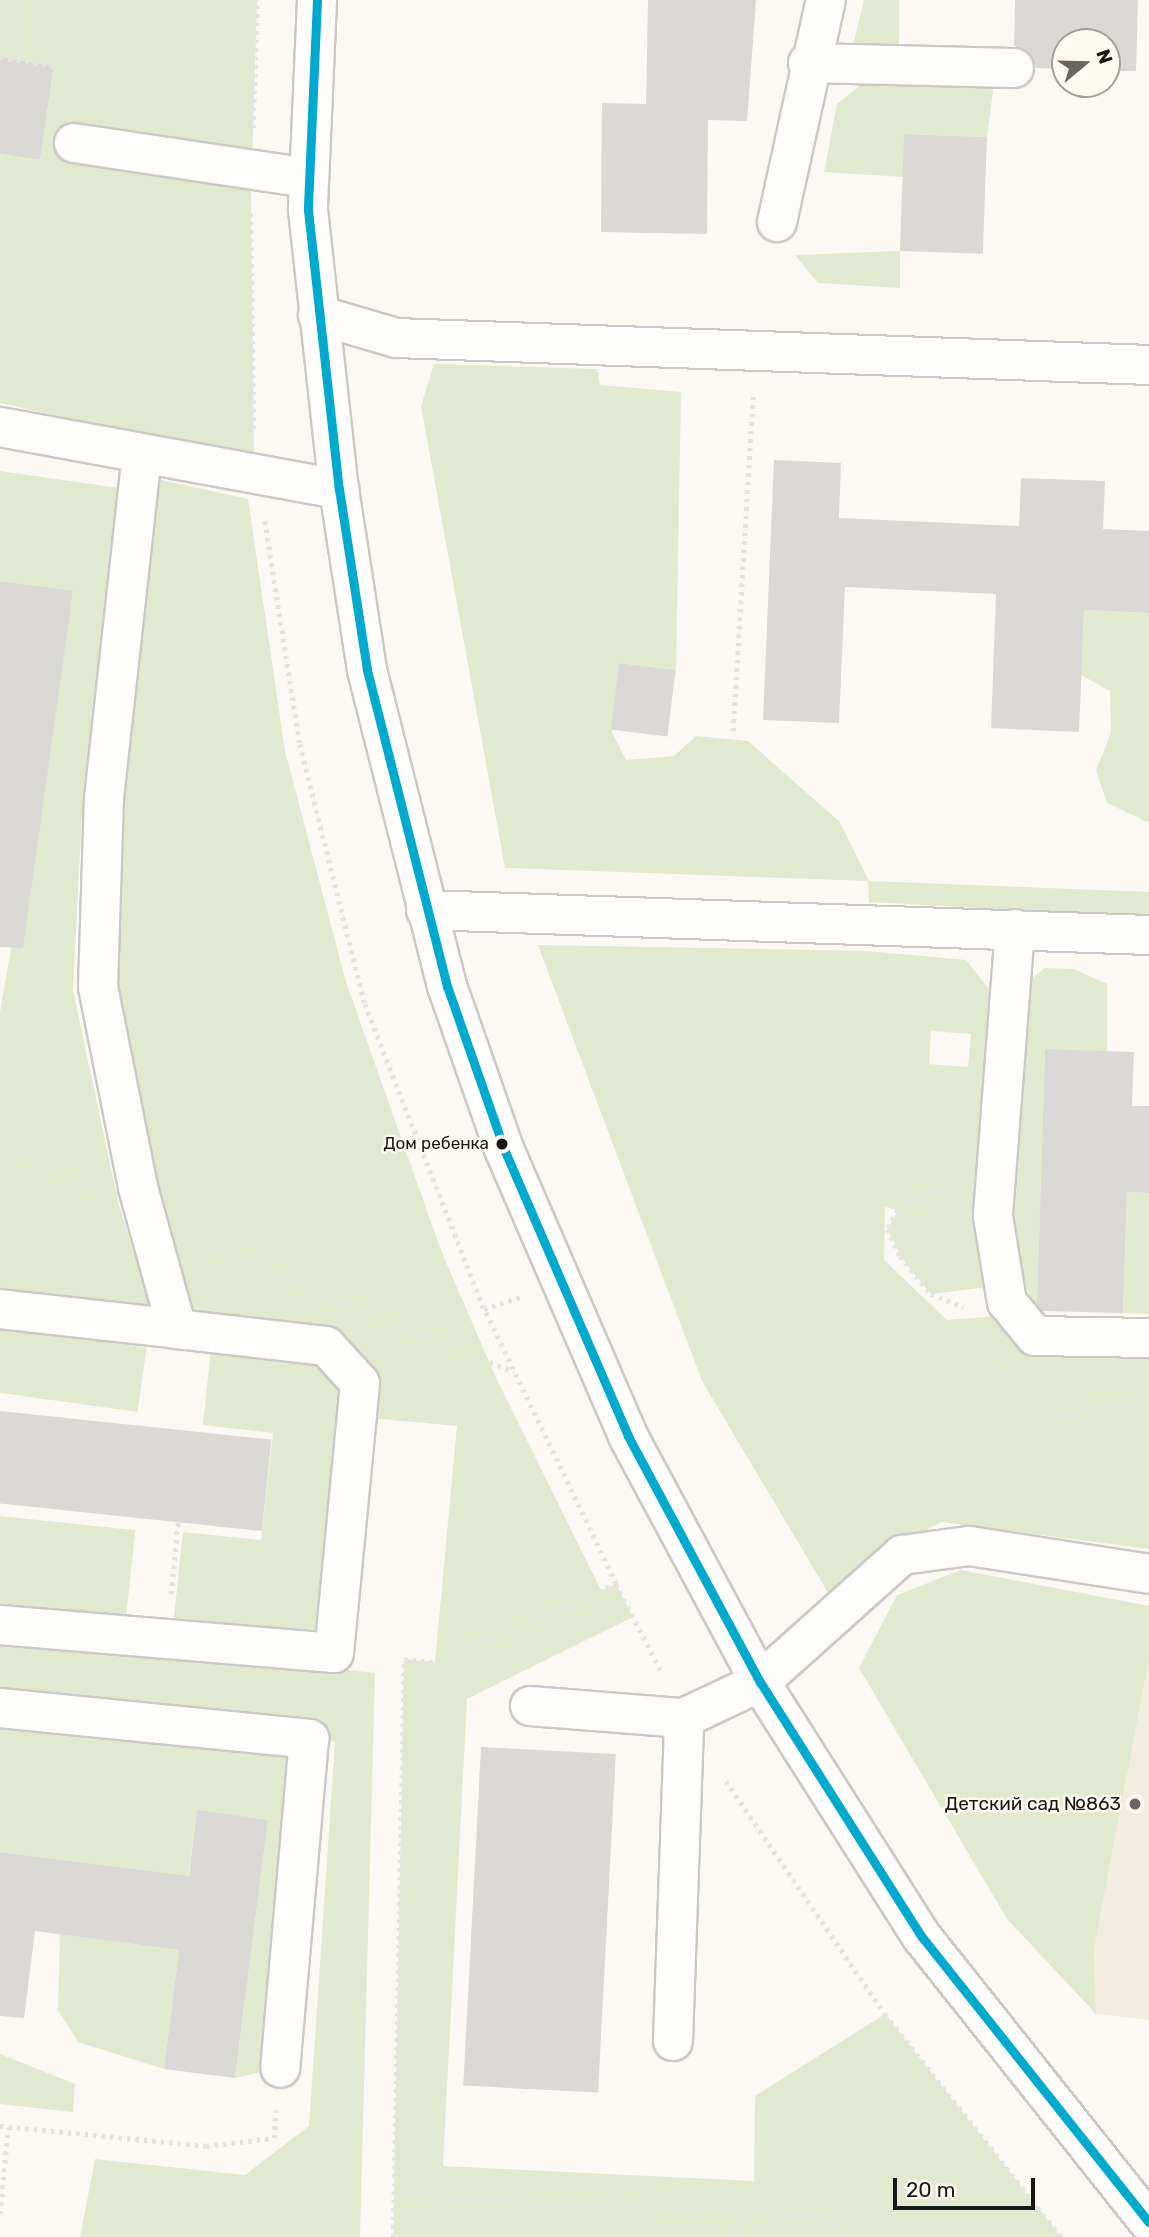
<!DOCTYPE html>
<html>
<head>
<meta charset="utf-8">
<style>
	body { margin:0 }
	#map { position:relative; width:1149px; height:2237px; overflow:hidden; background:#fcf9f4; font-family:Rubik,sans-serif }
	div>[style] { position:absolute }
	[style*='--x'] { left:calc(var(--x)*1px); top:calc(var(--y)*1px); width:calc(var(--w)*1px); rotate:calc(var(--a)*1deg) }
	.built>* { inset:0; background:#f3ece0 }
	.green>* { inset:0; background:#e1ead1; transform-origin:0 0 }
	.building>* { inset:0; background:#dbd9d5; transform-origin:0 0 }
	.path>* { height:4.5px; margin-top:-2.25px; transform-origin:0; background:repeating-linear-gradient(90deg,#e4e4e2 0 3.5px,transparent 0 8.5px) }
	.roads { filter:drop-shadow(2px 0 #cbc9c4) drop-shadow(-2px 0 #cbc9c4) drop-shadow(0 2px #cbc9c4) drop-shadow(0 -2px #cbc9c4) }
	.minor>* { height:38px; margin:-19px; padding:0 19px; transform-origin:19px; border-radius:19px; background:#fffefd }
	.bus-1>* { height:9px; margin:-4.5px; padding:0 4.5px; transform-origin:4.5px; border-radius:4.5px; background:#00a9ce }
	.dots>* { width:19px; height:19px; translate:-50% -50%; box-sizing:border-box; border:4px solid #fffaf1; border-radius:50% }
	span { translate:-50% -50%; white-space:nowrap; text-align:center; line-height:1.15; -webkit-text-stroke:5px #fffaf1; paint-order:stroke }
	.bus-label { font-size:17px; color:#1a1714 }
	.right { translate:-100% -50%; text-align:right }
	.poi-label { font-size:19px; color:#1a1714 }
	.north { position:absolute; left:1051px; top:28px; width:70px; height:70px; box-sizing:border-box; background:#fffaf1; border:2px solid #a39f99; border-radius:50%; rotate:71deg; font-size:19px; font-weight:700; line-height:28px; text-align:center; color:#1a1714 }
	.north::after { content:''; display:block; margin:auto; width:24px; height:32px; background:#696662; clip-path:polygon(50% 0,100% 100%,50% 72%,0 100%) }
	.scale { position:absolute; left:893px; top:2178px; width:142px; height:32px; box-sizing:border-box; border:4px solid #1a1714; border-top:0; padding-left:9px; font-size:21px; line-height:24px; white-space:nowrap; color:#1a1714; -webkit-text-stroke:5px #fffaf1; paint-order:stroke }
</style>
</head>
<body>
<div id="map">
	<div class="built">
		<i style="clip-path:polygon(1149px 1659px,1149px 2020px,1096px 2014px,1094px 1949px)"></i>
	</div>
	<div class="green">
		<i style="clip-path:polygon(0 0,257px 0,251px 203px,254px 459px,0 403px,0 154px,40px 160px,54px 66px,0 57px)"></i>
		<i style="clip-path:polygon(864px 0,899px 0,899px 64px,849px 62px)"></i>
		<i style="clip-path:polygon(994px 83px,987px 137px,905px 134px,903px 177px,824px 172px,837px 104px,862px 84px)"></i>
		<i style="clip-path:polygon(900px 251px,900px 288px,818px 283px,795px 255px)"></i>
		<i style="clip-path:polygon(434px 364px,597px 369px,600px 385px,681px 392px,676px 670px,619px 663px,611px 730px,626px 760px,674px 756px,696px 736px,748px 741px,840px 822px,869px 881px,1149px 892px,1149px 917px,869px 902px,868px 881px,505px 868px,421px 406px)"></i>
		<i style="clip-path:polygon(0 471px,119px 488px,83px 794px,73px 991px,119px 1205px,153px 1315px,0 1296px,0 1012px,73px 592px,0 581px)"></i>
		<i style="clip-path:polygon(152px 478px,248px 499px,285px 751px,346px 982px,442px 1253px,498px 1382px,601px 1590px,616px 1584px,633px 1617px,467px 1699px,443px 2166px,754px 2181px,755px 2096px,885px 2014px,1061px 2237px,393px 2237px,404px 1659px,435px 1662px,457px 1426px,370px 1418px,372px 1375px,183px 1316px,106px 992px)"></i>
		<i style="clip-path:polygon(1084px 610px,1149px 613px,1149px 823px,1107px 803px,1096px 770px,1111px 733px,1110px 691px,1081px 675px)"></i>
		<i style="clip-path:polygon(evenodd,538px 945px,867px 951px,966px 960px,1008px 1013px,1004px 1285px,931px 1294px,900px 1256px,888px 1229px,898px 1210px,885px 1207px,884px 1260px,947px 1320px,999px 1316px,1027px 1354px,1149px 1356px,1149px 1549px,942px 1522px,899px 1544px,830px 1596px,702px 1381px,538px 945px,931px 1031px,971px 1034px,968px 1067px,929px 1064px,931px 1031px)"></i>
		<i style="clip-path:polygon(1045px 968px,1074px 969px,1107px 984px,1107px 1052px,1045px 1050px,1037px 1310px,1012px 1255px,1031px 979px)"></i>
		<i style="clip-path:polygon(1127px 1192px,1149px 1193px,1149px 1314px,1123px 1313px)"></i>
		<i style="left:0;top:1327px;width:148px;height:65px;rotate:8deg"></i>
		<i style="clip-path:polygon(211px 1347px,322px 1358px,345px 1394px,326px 1627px,300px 1640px,173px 1626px,183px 1532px,261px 1540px,273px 1433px,203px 1425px)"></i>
		<i style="left:0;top:1516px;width:136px;height:91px;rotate:6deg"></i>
		<i style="clip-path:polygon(961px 1570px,1149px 1606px,1149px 1659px,1094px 1949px,1096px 2014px,1007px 1919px,859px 1668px,897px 1595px)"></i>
		<i style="clip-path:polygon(0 1632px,375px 1673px,360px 2237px,80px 2237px,95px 2159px,245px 2175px,309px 2126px,335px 1742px,0 1689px)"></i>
		<i style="clip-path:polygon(0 1722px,309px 1756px,280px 2068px,235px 2078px,268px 1820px,197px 1811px,184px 1910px,154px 1872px,0 1852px)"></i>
		<i style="clip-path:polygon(60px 1934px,179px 1950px,164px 2069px,78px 2042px,58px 2010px)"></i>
		<i style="clip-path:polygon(0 2054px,75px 2084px,73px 2112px,0 2104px)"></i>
	</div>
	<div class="building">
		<i style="clip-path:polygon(648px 0,756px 0,747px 121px,708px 120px,707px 234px,601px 232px,602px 103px,646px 104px)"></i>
		<i style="clip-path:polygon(1015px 0,1138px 0,1136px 71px,1107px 71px,1107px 42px,1065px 42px,1065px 69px,1036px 68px,1026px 50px,1014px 46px)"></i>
		<i style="clip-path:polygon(0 57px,54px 66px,40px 160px,0 154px)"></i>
		<i style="left:904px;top:134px;width:83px;height:117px;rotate:2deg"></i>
		<i style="clip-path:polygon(774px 460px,841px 463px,839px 518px,1019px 526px,1021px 478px,1105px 481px,1103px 529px,1149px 531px,1149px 613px,1084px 610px,1079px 732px,991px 728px,996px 594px,845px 587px,839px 723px,763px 720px)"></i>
		<i style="clip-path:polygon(0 581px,73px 591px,23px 948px,0 947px)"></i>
		<i style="left:619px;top:663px;width:57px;height:67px;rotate:7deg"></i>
		<i style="clip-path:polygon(1045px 1049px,1134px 1052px,1132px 1106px,1149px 1106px,1149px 1193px,1127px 1192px,1123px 1313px,1042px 1311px,1037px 1304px)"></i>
		<i style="left:0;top:1411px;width:273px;height:92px;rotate:6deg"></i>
		<i style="left:481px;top:1747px;width:135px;height:339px;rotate:3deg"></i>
		<i style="clip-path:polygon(197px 1810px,268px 1820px,235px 2078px,164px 2069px,179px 1950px,35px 1931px,24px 2018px,0 2016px,0 1852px,189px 1876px)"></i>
	</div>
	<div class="path">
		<i style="--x:0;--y:57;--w:55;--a:9.5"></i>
		<i style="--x:13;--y:59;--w:60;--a:-82.3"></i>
		<i style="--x:253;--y:128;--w:128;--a:-88.2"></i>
		<i style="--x:251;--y:213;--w:216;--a:89.2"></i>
		<i style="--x:265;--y:521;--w:226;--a:81.1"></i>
		<i style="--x:300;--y:744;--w:268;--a:76"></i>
		<i style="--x:365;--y:1004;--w:327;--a:68.7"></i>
		<i style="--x:733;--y:731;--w:340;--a:-86.6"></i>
		<i style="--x:0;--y:1140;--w:107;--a:28.5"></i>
		<i style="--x:951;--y:1187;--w:58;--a:156.5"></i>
		<i style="--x:898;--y:1210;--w:21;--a:118"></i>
		<i style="--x:888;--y:1229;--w:30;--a:66"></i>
		<i style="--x:900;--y:1256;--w:49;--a:50.8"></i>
		<i style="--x:931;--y:1294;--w:35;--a:22"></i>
		<i style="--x:199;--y:1242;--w:341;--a:22.4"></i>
		<i style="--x:981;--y:1343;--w:34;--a:60"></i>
		<i style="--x:998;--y:1373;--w:13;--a:9"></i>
		<i style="--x:1025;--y:1380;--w:46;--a:49.4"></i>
		<i style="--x:1055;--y:1415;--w:23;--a:0"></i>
		<i style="--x:1078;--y:1415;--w:24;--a:-35"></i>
		<i style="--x:1098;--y:1401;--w:51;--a:6.7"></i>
		<i style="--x:616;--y:1584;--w:98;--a:62.7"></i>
		<i style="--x:171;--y:1594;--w:72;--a:-84.4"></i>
		<i style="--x:726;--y:1781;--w:282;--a:55.7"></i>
		<i style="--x:885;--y:2014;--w:284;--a:51.7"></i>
		<i style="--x:0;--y:2126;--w:207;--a:5.5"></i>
		<i style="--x:206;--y:2146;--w:68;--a:-6.7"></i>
		<i style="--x:274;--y:2138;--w:28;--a:-86"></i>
		<i style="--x:394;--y:2195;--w:429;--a:2.7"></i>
		<i style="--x:823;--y:2215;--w:32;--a:44"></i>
		<i style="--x:0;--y:2214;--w:87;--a:-84.7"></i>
		<i style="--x:393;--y:2237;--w:578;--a:-88.91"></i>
		<i style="--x:404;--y:1659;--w:31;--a:6"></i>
		<i style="--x:435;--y:1662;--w:197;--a:-23.3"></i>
		<i style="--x:616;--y:1584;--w:305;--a:-115.6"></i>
		<i style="--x:484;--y:1309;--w:40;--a:-18"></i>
		<i style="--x:735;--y:2237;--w:26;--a:-86"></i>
	</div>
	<div class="roads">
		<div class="minor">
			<i style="--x:317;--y:0;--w:210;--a:92.5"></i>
			<i style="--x:308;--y:210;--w:281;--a:83.7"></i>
			<i style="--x:339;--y:489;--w:183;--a:81.2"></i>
			<i style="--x:367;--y:670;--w:326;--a:75.8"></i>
			<i style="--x:447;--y:986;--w:173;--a:70.7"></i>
			<i style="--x:504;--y:1149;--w:313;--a:66.6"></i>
			<i style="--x:628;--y:1436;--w:279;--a:61.8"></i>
			<i style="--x:760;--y:1682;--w:302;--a:57.6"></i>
			<i style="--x:922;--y:1937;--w:364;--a:51.5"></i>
			<i style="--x:808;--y:63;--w:206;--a:1.4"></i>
			<i style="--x:74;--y:143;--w:237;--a:8.5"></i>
			<i style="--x:777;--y:222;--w:227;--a:-77.6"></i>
			<i style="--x:318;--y:315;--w:81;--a:16.4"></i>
			<i style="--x:396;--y:338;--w:753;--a:2.05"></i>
			<i style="--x:0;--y:427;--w:345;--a:10.4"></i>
			<i style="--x:426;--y:910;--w:723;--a:1.98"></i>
			<i style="--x:1015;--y:929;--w:288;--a:94.4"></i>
			<i style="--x:993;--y:1216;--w:87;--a:80.8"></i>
			<i style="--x:1007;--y:1302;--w:44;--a:50.5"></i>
			<i style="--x:1035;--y:1336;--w:114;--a:1"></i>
			<i style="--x:0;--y:1309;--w:178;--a:6.4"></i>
			<i style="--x:0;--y:1625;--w:335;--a:4.8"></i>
			<i style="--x:334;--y:1653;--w:271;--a:-84.5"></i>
			<i style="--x:360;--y:1383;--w:50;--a:-132.6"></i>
			<i style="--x:326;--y:1346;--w:150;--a:-173.5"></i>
			<i style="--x:177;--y:1329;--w:147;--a:-105.4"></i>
			<i style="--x:138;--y:1187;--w:204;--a:-101.3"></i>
			<i style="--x:98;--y:987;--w:189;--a:-88.2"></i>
			<i style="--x:104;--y:798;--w:344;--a:-83.7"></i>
			<i style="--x:530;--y:1706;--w:154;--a:4.5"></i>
			<i style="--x:684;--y:1718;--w:84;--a:-25.3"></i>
			<i style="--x:760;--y:1682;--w:191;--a:-41.8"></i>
			<i style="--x:902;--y:1555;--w:68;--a:-7.7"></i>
			<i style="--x:969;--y:1546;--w:182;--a:8.8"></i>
			<i style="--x:0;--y:1708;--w:311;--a:5.7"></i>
			<i style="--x:309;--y:1739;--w:330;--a:95"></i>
			<i style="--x:673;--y:2041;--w:323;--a:-88"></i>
		</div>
	</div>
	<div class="bus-1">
		<i style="--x:317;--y:0;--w:210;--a:92.5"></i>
		<i style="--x:308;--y:210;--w:281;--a:83.7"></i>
		<i style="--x:339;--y:489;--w:183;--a:81.2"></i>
		<i style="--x:367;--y:670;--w:326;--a:75.8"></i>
		<i style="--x:447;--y:986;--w:173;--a:70.7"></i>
		<i style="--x:504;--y:1149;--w:313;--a:66.6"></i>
		<i style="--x:628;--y:1436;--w:279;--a:61.8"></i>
		<i style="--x:760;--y:1682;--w:302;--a:57.6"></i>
		<i style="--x:922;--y:1937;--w:364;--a:51.5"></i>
	</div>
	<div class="dots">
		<i style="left:502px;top:1144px;background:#1a1714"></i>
		<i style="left:1135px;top:1804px;background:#696662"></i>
	</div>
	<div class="bus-label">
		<span class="right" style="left:489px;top:1144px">Дом ребенка</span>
	</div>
	<div class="poi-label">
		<span class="right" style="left:1121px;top:1804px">Детский сад №863</span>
	</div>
	<div class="north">N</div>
	<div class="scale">20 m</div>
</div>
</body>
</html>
